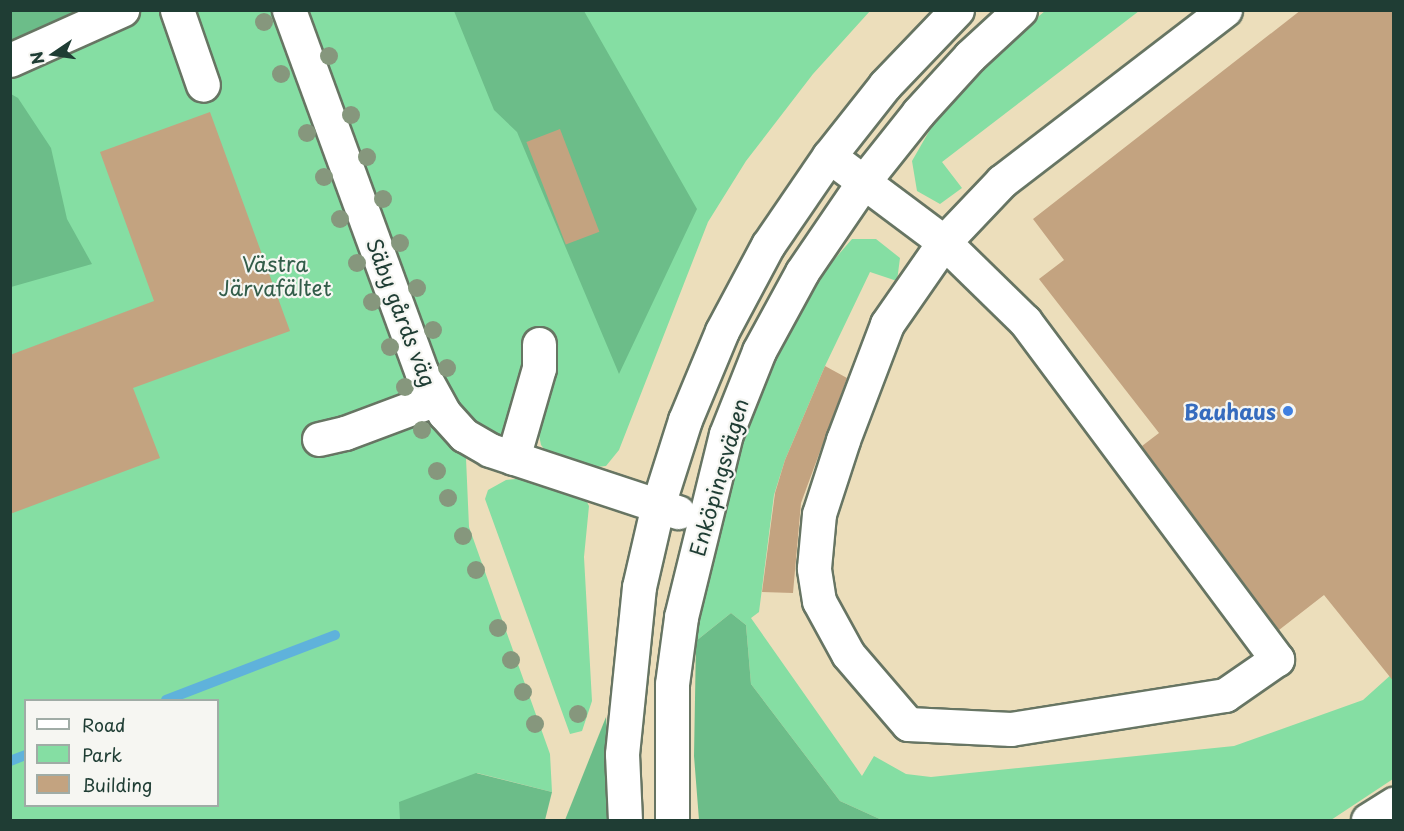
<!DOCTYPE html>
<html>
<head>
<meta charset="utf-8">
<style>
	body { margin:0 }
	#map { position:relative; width:1404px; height:831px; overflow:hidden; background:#ecdebb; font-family:"Playpen Sans",sans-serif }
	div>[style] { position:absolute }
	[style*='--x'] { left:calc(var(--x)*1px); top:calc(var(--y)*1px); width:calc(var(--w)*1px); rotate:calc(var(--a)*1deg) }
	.green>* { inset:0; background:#85dea3 }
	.forest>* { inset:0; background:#6cbd89 }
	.stream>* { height:10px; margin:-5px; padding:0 5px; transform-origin:5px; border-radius:5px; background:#5fb2db }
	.building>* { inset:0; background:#c3a380; transform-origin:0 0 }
	.roads { filter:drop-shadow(2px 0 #677563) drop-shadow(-2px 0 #677563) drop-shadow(0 2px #677563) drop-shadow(0 -2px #677563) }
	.minor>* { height:33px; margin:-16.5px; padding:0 16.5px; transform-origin:16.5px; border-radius:16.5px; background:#fff }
	.highway>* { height:33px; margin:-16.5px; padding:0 16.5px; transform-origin:16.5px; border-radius:16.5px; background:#fff }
	.trees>* { width:18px; height:18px; margin:-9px; border-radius:50%; background:#86977d }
	.dots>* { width:16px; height:16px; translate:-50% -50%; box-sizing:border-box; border:3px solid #f6f6f2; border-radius:50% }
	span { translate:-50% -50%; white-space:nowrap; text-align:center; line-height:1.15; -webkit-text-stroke:4.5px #f6f6f2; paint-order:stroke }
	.park-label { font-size:21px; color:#335d4a }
	.street-label { font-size:21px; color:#1f3d34 }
	.shop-label { font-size:21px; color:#366cbe; font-weight:700 }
	.right { translate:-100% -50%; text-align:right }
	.frame { position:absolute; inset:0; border:12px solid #1f3d34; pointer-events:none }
	.legend { position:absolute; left:24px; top:699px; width:195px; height:108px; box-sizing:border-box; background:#f6f6f2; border:2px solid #a0aca6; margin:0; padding:8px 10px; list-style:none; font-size:18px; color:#1f3d34 }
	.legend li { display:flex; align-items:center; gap:12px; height:30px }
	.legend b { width:30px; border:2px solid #a0aca6 }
	.north { position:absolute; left:24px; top:24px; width:60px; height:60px; -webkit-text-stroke:4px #f6f6f2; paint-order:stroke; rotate:257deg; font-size:16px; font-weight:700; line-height:24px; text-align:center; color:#1f3d34 }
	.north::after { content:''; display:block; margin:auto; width:21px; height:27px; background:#1f3d34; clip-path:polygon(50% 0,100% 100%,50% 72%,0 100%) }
</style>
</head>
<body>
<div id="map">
	<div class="green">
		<i style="clip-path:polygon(evenodd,10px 11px,870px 11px,813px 74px,746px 161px,708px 222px,619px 450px,606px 466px,597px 467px,548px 454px,541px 445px,538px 430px,466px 458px,469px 527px,550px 754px,552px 792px,477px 773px,478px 820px,11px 820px,10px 11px,26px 700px,218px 700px,218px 806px,26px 806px,26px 700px)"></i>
		<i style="clip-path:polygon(1045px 11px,1139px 11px,942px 162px,962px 188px,940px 204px,917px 191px,912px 161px,955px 86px)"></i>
		<i style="clip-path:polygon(852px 239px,876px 239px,900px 258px,897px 281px,870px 272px,825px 366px,785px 460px,774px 495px,759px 612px,751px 618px,862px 776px,874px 756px,906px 774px,931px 777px,1234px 746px,1363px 700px,1393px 673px,1393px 779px,1331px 820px,882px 820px,840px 801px,751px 684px,746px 625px,731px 613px,696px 641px,714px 514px,753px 403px,807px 291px)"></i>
		<i style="clip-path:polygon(526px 478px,586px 500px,589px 506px,584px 557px,592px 701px,582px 731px,570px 734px,485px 499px,488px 490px,506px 480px)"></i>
	</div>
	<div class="forest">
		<i style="clip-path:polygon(11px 10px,97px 11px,11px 50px)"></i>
		<i style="clip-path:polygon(454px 11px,584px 11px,697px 209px,619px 374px,517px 132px,494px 110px)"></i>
		<i style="clip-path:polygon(11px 94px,18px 98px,51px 148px,67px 219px,92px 264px,11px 287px)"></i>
		<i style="clip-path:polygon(731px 613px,746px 625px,751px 684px,840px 801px,882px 820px,699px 820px,694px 756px,696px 641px)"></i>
		<i style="clip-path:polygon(606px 717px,614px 820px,565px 820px)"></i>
		<i style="clip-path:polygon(476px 773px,552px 792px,545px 820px,400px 820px,399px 802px)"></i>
	</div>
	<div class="stream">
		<i style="--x:166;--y:700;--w:181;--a:-21"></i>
		<i style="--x:10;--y:761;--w:17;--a:-21"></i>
	</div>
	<div class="building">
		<i style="clip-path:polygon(1301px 10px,1394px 10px,1394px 682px,1324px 595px,1279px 630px,1142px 446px,1159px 433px,1039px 279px,1064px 260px,1033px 219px)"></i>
		<i style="clip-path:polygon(210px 112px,290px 331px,133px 388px,160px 458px,10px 514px,10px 355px,154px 301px,100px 152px)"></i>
		<i style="left:560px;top:129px;width:110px;height:36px;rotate:69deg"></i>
		<i style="clip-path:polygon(825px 366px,847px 378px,801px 503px,793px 593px,762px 592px,775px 493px,785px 460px)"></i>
	</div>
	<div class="roads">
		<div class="minor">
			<i style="--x:177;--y:10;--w:79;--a:70.9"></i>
			<i style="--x:289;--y:10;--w:387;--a:69.9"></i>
			<i style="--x:422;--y:373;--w:46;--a:61.2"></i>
			<i style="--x:444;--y:413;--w:30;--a:48"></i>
			<i style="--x:464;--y:435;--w:30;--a:30"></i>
			<i style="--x:490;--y:450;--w:198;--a:18.3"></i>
			<i style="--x:10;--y:60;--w:123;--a:-24.1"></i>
			<i style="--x:829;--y:156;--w:144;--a:36.8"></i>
			<i style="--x:944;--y:242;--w:113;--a:44.3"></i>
			<i style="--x:1025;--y:321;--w:422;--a:53.3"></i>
			<i style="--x:1277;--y:659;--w:63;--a:145.3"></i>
			<i style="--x:1225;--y:695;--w:217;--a:171"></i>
			<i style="--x:1011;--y:729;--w:103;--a:-177.2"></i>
			<i style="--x:908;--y:724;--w:92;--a:-130.6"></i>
			<i style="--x:848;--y:654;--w:60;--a:-118.7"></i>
			<i style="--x:819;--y:601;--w:33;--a:-99"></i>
			<i style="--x:814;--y:568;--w:54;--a:-84.7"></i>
			<i style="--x:819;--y:514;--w:78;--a:-72"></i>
			<i style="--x:843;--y:440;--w:124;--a:-69.2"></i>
			<i style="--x:887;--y:324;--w:100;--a:-55.2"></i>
			<i style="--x:944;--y:242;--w:84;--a:-46.4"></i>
			<i style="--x:1002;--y:181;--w:281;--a:-37.5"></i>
			<i style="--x:319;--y:439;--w:27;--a:-13"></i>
			<i style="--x:345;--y:433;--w:97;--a:-20.5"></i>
			<i style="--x:513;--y:458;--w:94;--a:-73.9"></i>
			<i style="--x:539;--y:368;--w:24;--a:-90"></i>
			<i style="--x:625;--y:820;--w:66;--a:-92.6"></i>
			<i style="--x:622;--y:754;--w:168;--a:-84.2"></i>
			<i style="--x:639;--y:587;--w:84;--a:-77"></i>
			<i style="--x:658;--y:505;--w:89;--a:-72.4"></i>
			<i style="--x:685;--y:420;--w:96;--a:-67.4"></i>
			<i style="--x:722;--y:331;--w:98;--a:-61.9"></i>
			<i style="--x:768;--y:245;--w:108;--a:-55.6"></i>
			<i style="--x:829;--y:156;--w:90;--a:-51.7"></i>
			<i style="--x:885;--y:85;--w:104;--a:-46.2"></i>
			<i style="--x:672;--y:820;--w:136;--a:-90"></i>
			<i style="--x:672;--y:684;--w:68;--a:-82.3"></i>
			<i style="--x:681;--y:617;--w:188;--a:-76.2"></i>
			<i style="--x:726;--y:434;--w:89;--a:-68.3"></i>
			<i style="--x:759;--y:351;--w:90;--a:-61.4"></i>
			<i style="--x:802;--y:272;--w:110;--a:-55.7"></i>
			<i style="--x:864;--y:181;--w:87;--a:-51.5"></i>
			<i style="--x:918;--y:113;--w:77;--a:-47.6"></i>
			<i style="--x:970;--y:56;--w:68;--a:-42.6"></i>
		</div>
		<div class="highway">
			<i style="--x:1368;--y:820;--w:31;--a:-32"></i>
		</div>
	</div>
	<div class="trees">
		<i style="left:264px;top:22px"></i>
		<i style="left:329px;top:56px"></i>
		<i style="left:281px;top:74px"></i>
		<i style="left:351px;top:115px"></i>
		<i style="left:307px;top:133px"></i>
		<i style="left:367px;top:157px"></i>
		<i style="left:324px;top:177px"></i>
		<i style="left:383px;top:199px"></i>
		<i style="left:340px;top:219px"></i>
		<i style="left:400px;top:243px"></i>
		<i style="left:357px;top:263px"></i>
		<i style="left:417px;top:288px"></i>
		<i style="left:372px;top:302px"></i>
		<i style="left:433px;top:330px"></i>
		<i style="left:390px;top:347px"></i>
		<i style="left:447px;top:368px"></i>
		<i style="left:405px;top:387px"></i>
		<i style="left:422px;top:430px"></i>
		<i style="left:437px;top:471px"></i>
		<i style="left:448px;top:498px"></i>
		<i style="left:463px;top:536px"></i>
		<i style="left:476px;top:570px"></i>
		<i style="left:498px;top:628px"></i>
		<i style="left:511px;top:660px"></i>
		<i style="left:523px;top:692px"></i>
		<i style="left:578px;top:714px"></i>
		<i style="left:535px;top:724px"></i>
	</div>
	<div class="dots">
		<i style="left:1288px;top:411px;background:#3f7fe0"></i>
	</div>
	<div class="park-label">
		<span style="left:275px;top:275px">Västra<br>Järvafältet</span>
	</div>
	<div class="street-label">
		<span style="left:402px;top:312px;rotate:69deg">Säby gårds väg</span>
		<span style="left:718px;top:477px;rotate:-74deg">Enköpingsvägen</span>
	</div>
	<div class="shop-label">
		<span class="right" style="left:1276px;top:411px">Bauhaus</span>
	</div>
	<div class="frame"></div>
	<ul class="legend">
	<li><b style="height:8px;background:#fff"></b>Road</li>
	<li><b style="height:16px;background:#85dea3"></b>Park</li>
	<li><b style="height:16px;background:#c3a380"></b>Building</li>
	</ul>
	<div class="north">N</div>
</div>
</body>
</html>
